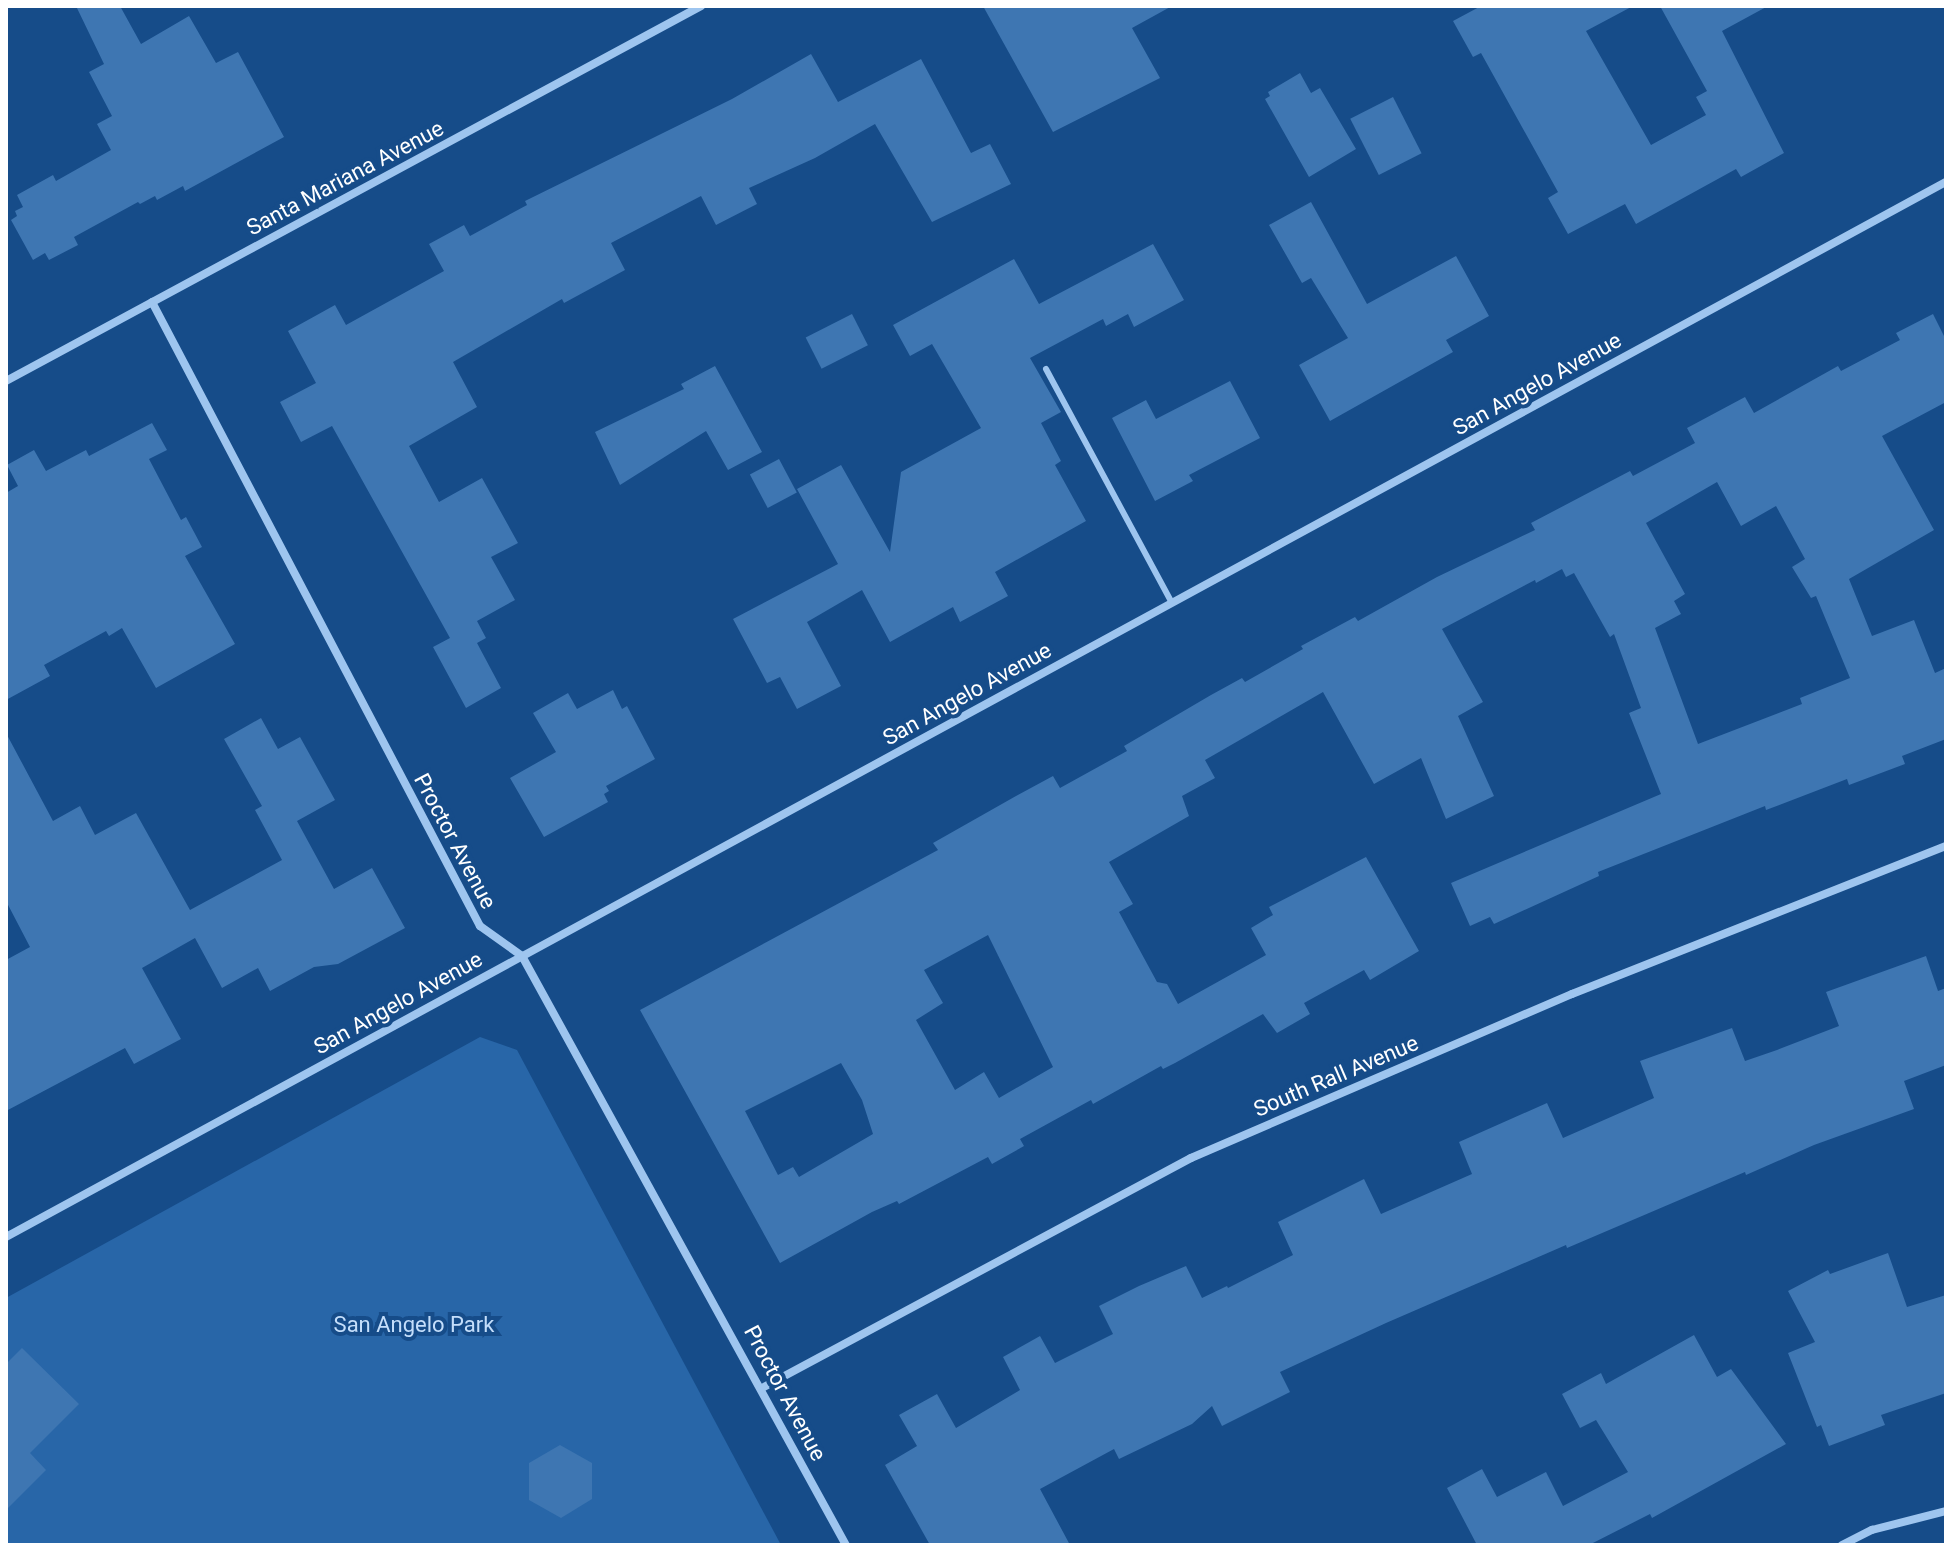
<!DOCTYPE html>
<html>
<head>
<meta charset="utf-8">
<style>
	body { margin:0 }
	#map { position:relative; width:1952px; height:1551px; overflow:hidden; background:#164c89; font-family:Roboto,sans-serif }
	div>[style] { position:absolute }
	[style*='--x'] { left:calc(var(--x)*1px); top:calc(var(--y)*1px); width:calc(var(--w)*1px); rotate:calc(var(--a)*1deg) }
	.green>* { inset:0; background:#2866a8 }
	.building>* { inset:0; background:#3e76b2; transform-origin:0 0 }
	.lane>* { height:6px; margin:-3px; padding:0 3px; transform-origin:3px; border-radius:3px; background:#9ec5ef }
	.street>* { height:8px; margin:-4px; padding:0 4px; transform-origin:4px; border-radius:4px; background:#9ec5ef }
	span { translate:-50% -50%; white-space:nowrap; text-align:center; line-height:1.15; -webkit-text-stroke:8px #164c89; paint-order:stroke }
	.street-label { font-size:22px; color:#fff }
	.park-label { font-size:22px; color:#c4defb }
	.frame { position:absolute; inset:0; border:8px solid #fff; pointer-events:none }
</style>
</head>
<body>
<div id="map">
	<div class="green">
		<i style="clip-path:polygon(480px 1037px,517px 1050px,781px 1545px,6px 1545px,6px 1298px)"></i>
	</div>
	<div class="building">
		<i style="clip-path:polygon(76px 6px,120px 6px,141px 44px,189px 16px,216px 63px,238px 52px,284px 137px,185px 191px,183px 186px,157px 200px,155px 196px,140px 204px,138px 202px,74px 237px,78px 245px,49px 260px,45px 253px,33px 260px,11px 220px,17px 216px,15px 211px,23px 207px,17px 195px,53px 175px,56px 181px,111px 150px,97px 124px,112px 116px,89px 72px,104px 64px)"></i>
		<i style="clip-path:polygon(983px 6px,1172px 6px,1132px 28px,1160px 78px,1053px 132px)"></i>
		<i style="clip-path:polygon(1481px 6px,1633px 6px,1586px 31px,1651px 145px,1706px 115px,1696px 97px,1707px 91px,1660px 6px,1768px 6px,1722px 31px,1784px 153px,1741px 177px,1736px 169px,1636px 224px,1625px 204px,1568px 234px,1548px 198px,1558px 192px,1481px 53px,1473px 57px,1453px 21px)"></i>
		<i style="clip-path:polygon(811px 54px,838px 102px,921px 59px,971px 153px,990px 144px,1011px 184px,932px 222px,875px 124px,815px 158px,749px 188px,757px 204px,716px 225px,701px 196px,611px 243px,625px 270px,564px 303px,562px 299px,453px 362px,477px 407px,409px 446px,439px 502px,482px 478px,518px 543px,491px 557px,515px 600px,477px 621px,486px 638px,477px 643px,501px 688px,466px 708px,433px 647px,450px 638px,332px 426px,301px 442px,280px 402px,316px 383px,288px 331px,335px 305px,346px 325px,444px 271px,429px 244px,464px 225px,470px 236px,527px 205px,525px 201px,732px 99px)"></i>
		<i style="clip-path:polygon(1300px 73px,1311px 93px,1320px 88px,1356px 149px,1309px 177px,1265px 99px,1270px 96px,1268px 92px)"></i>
		<i style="left:1393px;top:97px;width:63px;height:48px;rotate:63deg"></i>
		<i style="clip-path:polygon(1311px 202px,1367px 304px,1456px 256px,1489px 316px,1446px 340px,1453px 352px,1330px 421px,1299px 365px,1348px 338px,1311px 278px,1302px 283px,1269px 225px)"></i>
		<i style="clip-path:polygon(1153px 244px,1184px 300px,1134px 327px,1128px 314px,1106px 326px,1103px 319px,1030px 358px,1061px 412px,1041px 423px,1061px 461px,1055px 465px,1086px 521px,995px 572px,1008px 596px,960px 622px,953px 607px,890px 642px,862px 590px,807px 622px,841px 686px,797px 709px,780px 677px,767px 683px,733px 619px,838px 564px,797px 489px,841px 465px,890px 552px,901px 472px,981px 428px,932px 344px,910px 356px,893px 325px,1014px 259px,1039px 304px)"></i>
		<i style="left:852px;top:314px;width:35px;height:52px;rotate:63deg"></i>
		<i style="clip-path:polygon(evenodd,1933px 314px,1946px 340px,1946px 402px,1882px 436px,1934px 530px,1849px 579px,1872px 636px,1914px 620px,1935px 673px,1946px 668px,1946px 739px,1902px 756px,1905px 764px,1849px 785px,1847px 779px,1766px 810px,1765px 806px,1598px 872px,1599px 876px,1494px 924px,1490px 917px,1470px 926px,1451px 883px,1661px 794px,1629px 713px,1641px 708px,1614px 634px,1610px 637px,1574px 573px,1566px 577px,1562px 569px,1536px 583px,1535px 580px,1442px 629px,1483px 702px,1458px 716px,1494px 796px,1446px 819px,1421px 758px,1374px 784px,1323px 692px,1205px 760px,1215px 778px,1182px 796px,1189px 816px,1109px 862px,1133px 904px,1119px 912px,1157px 982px,1167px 984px,1178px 1004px,1266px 955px,1251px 928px,1273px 915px,1269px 907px,1366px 857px,1419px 951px,1370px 980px,1364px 970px,1304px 1003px,1310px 1014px,1277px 1033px,1263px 1014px,1175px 1063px,1163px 1069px,1161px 1066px,1093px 1104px,1091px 1100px,1020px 1139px,1024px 1146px,992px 1164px,988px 1157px,899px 1204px,897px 1201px,872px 1212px,780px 1263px,640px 1010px,938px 850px,933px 843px,1016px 796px,1053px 776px,1060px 788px,1127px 751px,1124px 746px,1211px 695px,1242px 678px,1245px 682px,1303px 649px,1301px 646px,1355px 617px,1358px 621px,1437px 577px,1535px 530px,1531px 523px,1630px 471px,1633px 476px,1695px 443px,1687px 428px,1745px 397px,1754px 413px,1838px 366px,1841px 371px,1900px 340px,1896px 333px,1933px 314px,1717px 482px,1741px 526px,1776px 506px,1805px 559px,1792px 567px,1811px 598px,1816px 596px,1850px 678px,1800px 698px,1802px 704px,1698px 744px,1655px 628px,1681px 614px,1674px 601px,1685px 594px,1646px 523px,1717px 482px,1933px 314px,988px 935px,1053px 1067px,999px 1098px,984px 1072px,955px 1090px,916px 1020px,943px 1003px,924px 970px,988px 935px,1933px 314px,841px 1063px,862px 1100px,873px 1134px,799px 1177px,793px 1167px,778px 1175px,745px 1111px,841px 1063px)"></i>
		<i style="clip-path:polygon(715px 366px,762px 452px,728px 470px,706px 431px,620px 485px,595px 432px,684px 389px,681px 384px)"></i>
		<i style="clip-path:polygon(1230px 381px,1260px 438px,1189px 475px,1193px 481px,1155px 501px,1112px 418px,1146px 400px,1156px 419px)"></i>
		<i style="clip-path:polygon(152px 423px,167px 450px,149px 459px,181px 520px,186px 517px,202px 547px,185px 556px,235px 644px,156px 688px,122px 628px,109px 636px,106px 631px,44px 665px,50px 676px,6px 700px,6px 493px,18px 486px,7px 465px,34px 450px,46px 471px,86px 450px,89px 456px)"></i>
		<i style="left:779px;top:459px;width:38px;height:33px;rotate:62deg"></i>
		<i style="clip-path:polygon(613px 690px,622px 709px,627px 706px,655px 759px,606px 786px,609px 791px,604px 794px,608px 802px,544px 837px,510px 778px,556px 752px,533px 713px,568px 693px,577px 709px)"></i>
		<i style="clip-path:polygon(261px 718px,278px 749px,300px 737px,335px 800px,297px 821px,334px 889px,372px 868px,405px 928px,338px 964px,314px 967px,270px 991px,258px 968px,222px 988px,195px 938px,142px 968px,181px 1039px,134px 1064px,125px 1048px,6px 1111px,6px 960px,30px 947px,6px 901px,6px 733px,53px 821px,80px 806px,95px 835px,136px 813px,190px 910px,282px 860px,255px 810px,262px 806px,224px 739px)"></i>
		<i style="clip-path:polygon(1926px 956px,1938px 991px,1946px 988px,1946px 1065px,1904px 1081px,1914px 1109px,1814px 1145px,1746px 1175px,1745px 1172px,1567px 1248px,1566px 1245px,1386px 1323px,1280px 1372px,1290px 1392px,1222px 1426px,1212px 1406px,1192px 1424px,1119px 1459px,1114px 1449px,1040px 1489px,1070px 1545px,930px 1545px,885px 1465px,917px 1446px,899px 1415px,937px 1394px,956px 1428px,1020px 1390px,1003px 1357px,1040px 1336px,1055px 1363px,1113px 1334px,1099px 1306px,1139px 1286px,1186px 1266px,1202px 1298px,1227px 1286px,1228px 1288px,1293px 1255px,1278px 1222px,1364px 1179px,1381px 1214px,1472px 1174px,1459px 1142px,1547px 1103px,1563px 1138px,1654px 1098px,1640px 1061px,1732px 1028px,1745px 1061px,1777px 1050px,1839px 1026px,1826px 992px)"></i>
		<i style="clip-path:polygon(1888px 1253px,1907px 1307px,1946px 1295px,1946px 1393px,1881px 1415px,1885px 1425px,1829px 1446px,1821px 1425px,1817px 1427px,1788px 1353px,1815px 1342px,1788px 1291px,1828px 1270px,1830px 1274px)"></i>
		<i style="clip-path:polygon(1694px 1335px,1717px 1377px,1731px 1369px,1786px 1444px,1652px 1518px,1650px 1514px,1589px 1545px,1477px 1545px,1447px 1488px,1482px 1469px,1497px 1497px,1546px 1472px,1563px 1506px,1628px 1472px,1596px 1420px,1580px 1428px,1562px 1394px,1601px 1373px,1606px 1384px)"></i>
		<i style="clip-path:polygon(22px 1348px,79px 1404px,30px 1453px,46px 1470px,6px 1510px,6px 1364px)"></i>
		<i style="clip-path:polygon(560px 1445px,592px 1463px,592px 1499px,561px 1518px,529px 1500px,529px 1463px)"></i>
	</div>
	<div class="lane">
		<i style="--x:1046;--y:369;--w:266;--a:61.7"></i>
	</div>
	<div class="street">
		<i style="--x:152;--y:302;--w:705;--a:62.27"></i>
		<i style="--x:480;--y:926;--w:52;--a:35.5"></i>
		<i style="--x:522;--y:956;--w:672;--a:61.19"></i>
		<i style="--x:6;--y:381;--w:790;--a:-28.35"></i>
		<i style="--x:6;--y:1237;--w:2208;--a:-28.54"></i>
		<i style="--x:762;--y:1388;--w:487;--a:-28.2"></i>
		<i style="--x:1191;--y:1158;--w:415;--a:-23.3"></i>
		<i style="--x:1572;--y:994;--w:402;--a:-21.6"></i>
		<i style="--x:1842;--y:1545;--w:34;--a:-27"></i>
		<i style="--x:1872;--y:1530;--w:76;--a:-14.4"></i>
	</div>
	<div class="street-label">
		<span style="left:345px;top:178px;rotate:-28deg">Santa Mariana Avenue</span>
		<span style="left:1537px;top:384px;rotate:-29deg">San Angelo Avenue</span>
		<span style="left:967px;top:694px;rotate:-29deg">San Angelo Avenue</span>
		<span style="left:455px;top:841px;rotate:62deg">Proctor Avenue</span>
		<span style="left:398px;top:1003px;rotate:-29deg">San Angelo Avenue</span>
		<span style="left:1336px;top:1076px;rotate:-23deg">South Rall Avenue</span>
		<span style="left:785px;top:1393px;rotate:62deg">Proctor Avenue</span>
	</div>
	<div class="park-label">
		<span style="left:414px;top:1325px">San Angelo Park</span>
	</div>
	<div class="frame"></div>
</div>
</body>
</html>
